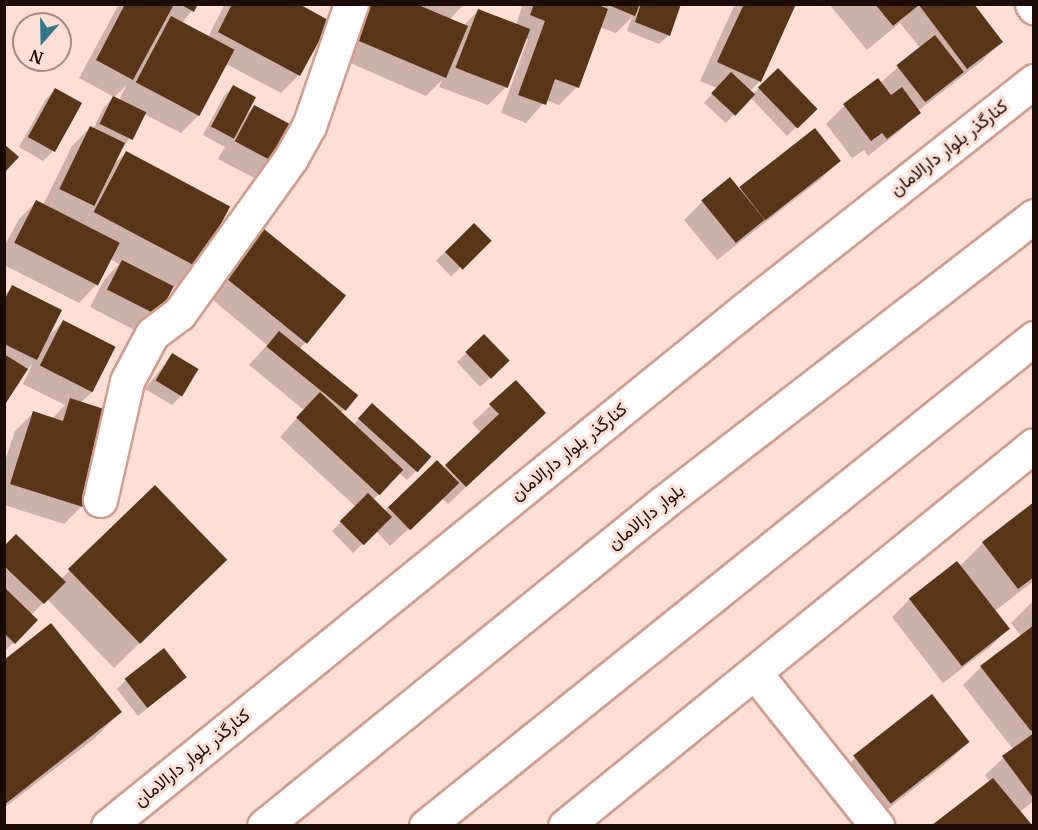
<!DOCTYPE html>
<html>
<head>
<meta charset="utf-8">
<style>
	body { margin:0 }
	#map { position:relative; width:1038px; height:830px; overflow:hidden; background:#ffded4; font-family:Merriweather,Vazirmatn,serif }
	div>[style] { position:absolute }
	[style*='--x'] { left:calc(var(--x)*1px); top:calc(var(--y)*1px); width:calc(var(--w)*1px); rotate:calc(var(--a)*1deg) }
	.shadow>* { inset:0; background:#0003; transform-origin:0 0 }
	.building>* { inset:0; background:#59351a; transform-origin:0 0 }
	.roads { filter:drop-shadow(2px 0 #d09d8e) drop-shadow(-2px 0 #d09d8e) drop-shadow(0 2px #d09d8e) drop-shadow(0 -2px #d09d8e) }
	.minor>* { height:33px; margin:-16.5px; padding:0 16.5px; transform-origin:16.5px; border-radius:16.5px; background:#fff }
	.tertiary>* { height:33px; margin:-16.5px; padding:0 16.5px; transform-origin:16.5px; border-radius:16.5px; background:#fff }
	.secondary>* { height:33px; margin:-16.5px; padding:0 16.5px; transform-origin:16.5px; border-radius:16.5px; background:#fff }
	span { translate:-50% -50%; white-space:nowrap; text-align:center; line-height:1.15; -webkit-text-stroke:6px #ffded4; paint-order:stroke }
	.street-label { font-size:18px; color:#1d0b07 }
	.frame { position:absolute; inset:0; border:6px solid #1d0b07; pointer-events:none }
	.north { position:absolute; left:12px; top:12px; width:60px; height:60px; box-sizing:border-box; background:#ffded4; border:2px solid #a58a82; border-radius:50%; rotate:200deg; font-size:16px; font-weight:700; line-height:24px; text-align:center; color:#1d0b07 }
	.north::after { content:''; display:block; margin:auto; width:21px; height:27px; background:#347888; clip-path:polygon(50% 0,100% 100%,50% 72%,0 100%) }
</style>
</head>
<body>
<div id="map">
	<div class="shadow">
		<i style="clip-path:polygon(evenodd,119px 4px,197px 4px,182px 23px,208px 37px,225px 4px,296px 4px,299px 75px,281px 93px,226px 64px,199px 115px,181px 133px,144px 114px,112px 166px,126px 153px,197px 266px,170px 291px,140px 333px,90px 307px,104px 280px,119px 264px,110px 259px,97px 284px,79px 303px,4px 265px,4px 247px,19px 219px,37px 201px,43px 205px,72px 146px,90px 128px,93px 129px,104px 107px,114px 97px,79px 78px,119px 4px,126px 86px,119px 100px,113px 98px,126px 86px)"></i>
		<i style="clip-path:polygon(356px 4px,464px 4px,449px 20px,463px 26px,478px 11px,516px 25px,523px 4px,680px 4px,669px 35px,659px 44px,627px 31px,632px 17px,616px 33px,600px 27px,577px 87px,559px 105px,546px 100px,526px 123px,501px 113px,528px 39px,525px 38px,506px 87px,488px 105px,439px 87px,442px 80px,426px 96px,334px 56px)"></i>
		<i style="clip-path:polygon(735px 4px,795px 4px,760px 81px,750px 91px,753px 94px,778px 70px,815px 109px,787px 136px,750px 97px,726px 123px,704px 103px,717px 88px,700px 81px)"></i>
		<i style="clip-path:polygon(829px 4px,972px 4px,1001px 42px,983px 60px,918px 111px,901px 130px,868px 156px,864px 150px,852px 158px,826px 124px,844px 106px,877px 80px,880px 83px,920px 48px,900px 23px,867px 50px)"></i>
		<i style="clip-path:polygon(233px 87px,246px 115px,255px 106px,294px 128px,258px 180px,218px 159px,225px 147px,203px 135px,224px 96px)"></i>
		<i style="clip-path:polygon(55px 90px,52px 152px,43px 161px,19px 147px,46px 99px)"></i>
		<i style="clip-path:polygon(814px 130px,839px 161px,821px 179px,717px 260px,684px 220px,702px 202px,739px 190px)"></i>
		<i style="left:474px;top:225px;width:22px;height:52px;rotate:47deg"></i>
		<i style="clip-path:polygon(241px 245px,344px 297px,299px 350px,344px 410px,341px 413px,353px 425px,372px 405px,416px 471px,407px 480px,399px 473px,373px 500px,384px 511px,437px 462px,443px 469px,481px 433px,472px 423px,516px 382px,526px 431px,448px 504px,442px 498px,390px 546px,376px 531px,353px 553px,332px 531px,356px 507px,280px 437px,304px 410px,249px 365px,267px 345px,202px 291px)"></i>
		<i style="clip-path:polygon(13px 287px,46px 339px,63px 322px,114px 348px,92px 392px,80px 403px,82px 506px,64px 524px,4px 505px,4px 464px,15px 431px,33px 413px,52px 419px,65px 405px,23px 384px,33px 362px,4px 403px,4px 295px)"></i>
		<i style="clip-path:polygon(484px 336px,499px 370px,480px 387px,457px 362px)"></i>
		<i style="clip-path:polygon(172px 355px,181px 396px,172px 405px,145px 389px)"></i>
		<i style="clip-path:polygon(155px 488px,199px 586px,114px 668px,47px 599px,31px 615px,36px 620px,4px 652px,4px 548px,61px 579px)"></i>
		<i style="clip-path:polygon(1034px 504px,1034px 581px,995px 611px,1008px 629px,990px 647px,943px 683px,892px 617px,910px 599px,959px 567px,983px 543px)"></i>
		<i style="clip-path:polygon(1034px 600px,1034px 801px,1019px 812px,1030px 826px,935px 826px,990px 782px,985px 775px,1013px 749px,963px 685px,981px 667px,1021px 636px,1011px 623px)"></i>
		<i style="clip-path:polygon(4px 662px,120px 712px,95px 738px,4px 808px)"></i>
		<i style="clip-path:polygon(185px 677px,138px 716px,117px 689px,126px 680px)"></i>
		<i style="clip-path:polygon(932px 696px,968px 742px,950px 760px,873px 821px,837px 776px,855px 758px)"></i>
	</div>
	<div class="building">
		<i style="clip-path:polygon(125px 4px,173px 6px,133px 80px,96px 60px)"></i>
		<i style="clip-path:polygon(180px 4px,198px 4px,194px 12px)"></i>
		<i style="clip-path:polygon(232px 4px,299px 4px,330px 21px,300px 76px,218px 32px)"></i>
		<i style="clip-path:polygon(365px 4px,416px 4px,468px 26px,446px 78px,352px 38px)"></i>
		<i style="clip-path:polygon(534px 4px,596px 4px,608px 9px,579px 88px,555px 79px,546px 105px,518px 95px,545px 21px,530px 15px)"></i>
		<i style="clip-path:polygon(606px 4px,640px 4px,635px 16px)"></i>
		<i style="clip-path:polygon(641px 4px,681px 4px,670px 36px,635px 22px)"></i>
		<i style="clip-path:polygon(744px 4px,796px 4px,761px 82px,717px 62px)"></i>
		<i style="clip-path:polygon(875px 4px,974px 4px,1003px 42px,967px 69px,919px 5px,893px 26px)"></i>
		<i style="left:478px;top:9px;width:56px;height:63px;rotate:21deg"></i>
		<i style="left:171px;top:16px;width:72px;height:75px;rotate:28deg"></i>
		<i style="left:935px;top:35px;width:47px;height:49px;rotate:52deg"></i>
		<i style="left:778px;top:68px;width:57px;height:28px;rotate:46deg"></i>
		<i style="left:731px;top:72px;width:33px;height:29px;rotate:43deg"></i>
		<i style="clip-path:polygon(878px 78px,891px 95px,902px 87px,921px 113px,887px 139px,882px 133px,871px 141px,843px 104px)"></i>
		<i style="left:233px;top:85px;width:26px;height:47px;rotate:28deg"></i>
		<i style="left:55px;top:88px;width:31px;height:56px;rotate:29deg"></i>
		<i style="left:113px;top:96px;width:37px;height:31px;rotate:26deg"></i>
		<i style="left:254px;top:105px;width:47px;height:41px;rotate:28deg"></i>
		<i style="left:90px;top:126px;width:39px;height:70px;rotate:26deg"></i>
		<i style="left:815px;top:128px;width:42px;height:96px;rotate:52deg"></i>
		<i style="clip-path:polygon(4px 144px,19px 157px,4px 173px)"></i>
		<i style="left:126px;top:151px;width:118px;height:69px;rotate:28deg"></i>
		<i style="left:730px;top:177px;width:55px;height:37px;rotate:51deg"></i>
		<i style="left:36px;top:200px;width:94px;height:48px;rotate:27deg"></i>
		<i style="left:474px;top:223px;width:25px;height:41px;rotate:45deg"></i>
		<i style="left:259px;top:225px;width:112px;height:62px;rotate:39deg"></i>
		<i style="left:122px;top:260px;width:58px;height:33px;rotate:27deg"></i>
		<i style="clip-path:polygon(12px 285px,62px 310px,37px 360px,4px 344px,4px 301px)"></i>
		<i style="left:63px;top:320px;width:59px;height:51px;rotate:27deg"></i>
		<i style="left:279px;top:331px;width:102px;height:20px;rotate:39deg"></i>
		<i style="left:484px;top:334px;width:37px;height:26px;rotate:46deg"></i>
		<i style="left:172px;top:353px;width:31px;height:32px;rotate:31deg"></i>
		<i style="clip-path:polygon(4px 354px,28px 369px,4px 406px)"></i>
		<i style="clip-path:polygon(516px 380px,546px 413px,466px 487px,445px 465px,499px 414px,489px 404px)"></i>
		<i style="left:320px;top:392px;width:114px;height:35px;rotate:43deg"></i>
		<i style="clip-path:polygon(70px 398px,113px 412px,83px 507px,10px 484px,33px 411px,63px 421px)"></i>
		<i style="left:372px;top:403px;width:80px;height:21px;rotate:42deg"></i>
		<i style="left:437px;top:460px;width:32px;height:68px;rotate:46deg"></i>
		<i style="left:155px;top:485px;width:104px;height:121px;rotate:46deg"></i>
		<i style="left:368px;top:493px;width:34px;height:40px;rotate:45deg"></i>
		<i style="clip-path:polygon(1034px 502px,1034px 577px,1018px 589px,982px 542px)"></i>
		<i style="clip-path:polygon(16px 534px,66px 582px,44px 604px,4px 566px,4px 546px)"></i>
		<i style="left:957px;top:561px;width:86px;height:61px;rotate:52deg"></i>
		<i style="clip-path:polygon(4px 587px,38px 620px,15px 644px,4px 633px)"></i>
		<i style="clip-path:polygon(51px 623px,122px 712px,4px 805px,4px 660px)"></i>
		<i style="clip-path:polygon(1034px 625px,1034px 729px,1031px 731px,980px 666px)"></i>
		<i style="left:164px;top:648px;width:37px;height:50px;rotate:52deg"></i>
		<i style="left:932px;top:694px;width:61px;height:100px;rotate:52deg"></i>
		<i style="clip-path:polygon(1034px 733px,1034px 799px,1002px 756px)"></i>
		<i style="clip-path:polygon(993px 778px,1032px 825px,932px 825px)"></i>
	</div>
	<div class="roads">
		<div class="minor">
			<i style="--x:1032;--y:4;--w:4;--a:56"></i>
			<i style="--x:100;--y:500;--w:122;--a:-77.2"></i>
			<i style="--x:127;--y:381;--w:53;--a:-62"></i>
			<i style="--x:152;--y:334;--w:34;--a:-37"></i>
			<i style="--x:179;--y:314;--w:192;--a:-54.3"></i>
			<i style="--x:291;--y:158;--w:37;--a:-61"></i>
			<i style="--x:309;--y:126;--w:129;--a:-71"></i>
			<i style="--x:755;--y:673;--w:196;--a:51.4"></i>
		</div>
		<div class="tertiary">
			<i style="--x:108;--y:826;--w:819;--a:-39.05"></i>
			<i style="--x:744;--y:310;--w:370;--a:-38.3"></i>
			<i style="--x:565;--y:826;--w:604;--a:-39.09"></i>
		</div>
		<div class="secondary">
			<i style="--x:264;--y:826;--w:515;--a:-39.01"></i>
			<i style="--x:664;--y:502;--w:468;--a:-37.7"></i>
			<i style="--x:426;--y:826;--w:780;--a:-38.75"></i>
		</div>
	</div>
	<div class="street-label">
		<span style="left:949px;top:148px;rotate:-38deg">کنارگذر بلوار دارالامان</span>
		<span style="left:569px;top:452px;rotate:-39deg">کنارگذر بلوار دارالامان</span>
		<span style="left:646px;top:517px;rotate:-39deg">بلوار دارالامان</span>
		<span style="left:192px;top:758px;rotate:-39deg">کنارگذر بلوار دارالامان</span>
	</div>
	<div class="frame"></div>
	<div class="north">N</div>
</div>
</body>
</html>
